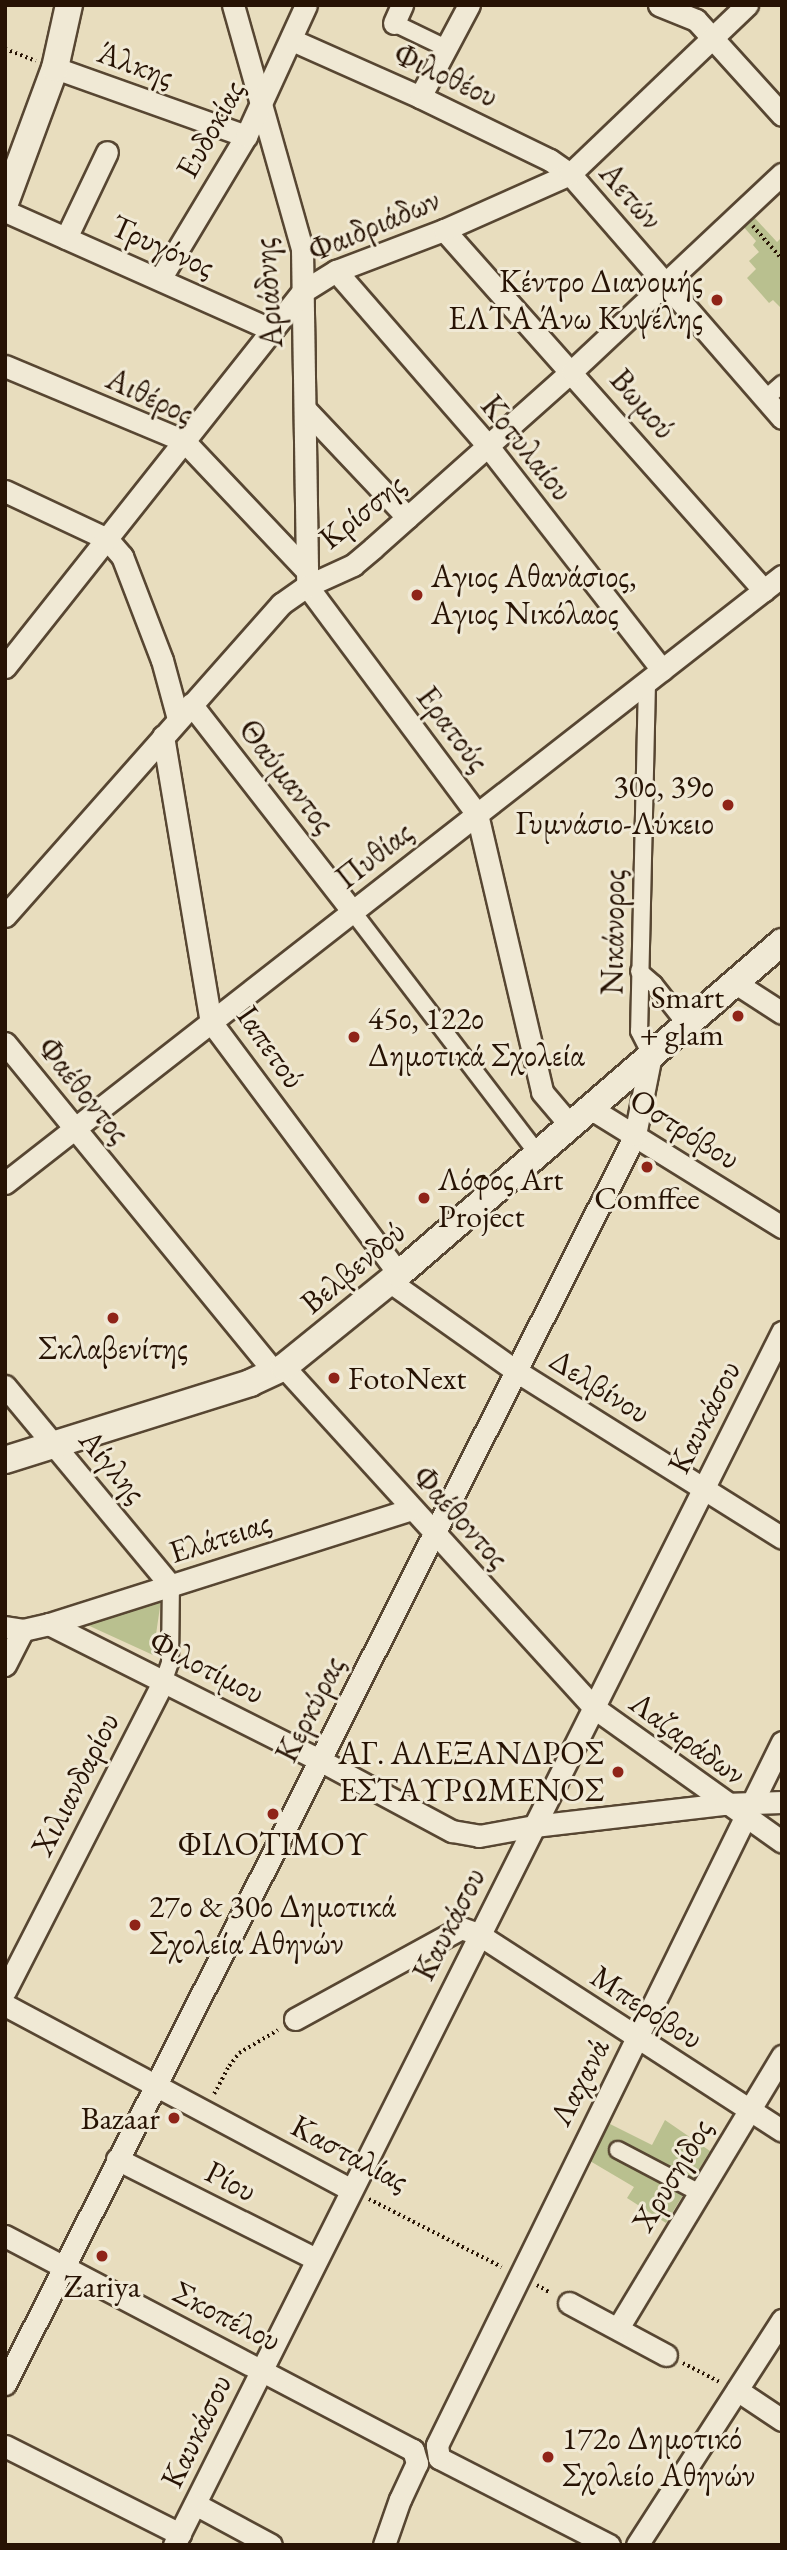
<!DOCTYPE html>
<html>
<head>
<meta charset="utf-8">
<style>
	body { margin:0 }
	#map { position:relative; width:787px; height:2550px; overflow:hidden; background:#e8ddbe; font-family:"EB Garamond",serif }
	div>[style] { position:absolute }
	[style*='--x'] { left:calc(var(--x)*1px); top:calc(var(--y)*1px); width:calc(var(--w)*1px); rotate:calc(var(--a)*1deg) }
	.green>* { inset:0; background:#b9c08f }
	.path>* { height:3.5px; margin-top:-1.75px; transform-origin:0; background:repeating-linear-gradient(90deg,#271304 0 2px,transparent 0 5.5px) }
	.roads { filter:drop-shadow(2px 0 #574632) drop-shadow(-2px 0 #574632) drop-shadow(0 2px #574632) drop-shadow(0 -2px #574632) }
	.pedestrian>* { height:16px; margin:-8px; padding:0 8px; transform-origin:8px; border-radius:8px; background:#f0e9d5 }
	.minor>* { height:21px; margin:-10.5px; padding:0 10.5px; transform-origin:10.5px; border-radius:10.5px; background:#f0e9d5 }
	.tertiary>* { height:26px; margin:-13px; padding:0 13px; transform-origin:13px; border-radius:13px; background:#f0e9d5 }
	.dots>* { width:19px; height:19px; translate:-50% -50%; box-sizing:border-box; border:4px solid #f0e9d5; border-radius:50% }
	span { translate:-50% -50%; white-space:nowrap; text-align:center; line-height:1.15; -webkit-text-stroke:6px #f0e9d5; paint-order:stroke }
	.street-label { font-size:32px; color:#271304 }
	.poi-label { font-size:32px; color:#271304 }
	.right { translate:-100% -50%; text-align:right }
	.left { translate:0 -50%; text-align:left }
	.frame { position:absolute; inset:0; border:7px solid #271304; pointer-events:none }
</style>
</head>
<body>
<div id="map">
	<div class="green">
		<i style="clip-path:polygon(753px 216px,777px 242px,782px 237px,782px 309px,773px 300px,769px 303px,747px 278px,756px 269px,749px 261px,759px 252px,753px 245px,756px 241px,742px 225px)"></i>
		<i style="clip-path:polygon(161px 1600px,153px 1655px,83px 1623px)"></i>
		<i style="clip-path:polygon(665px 2120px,710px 2151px,666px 2223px,627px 2198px,634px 2187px,590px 2161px,606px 2122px,652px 2145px)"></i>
	</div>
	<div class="path">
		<i style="--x:5;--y:49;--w:33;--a:21"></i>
		<i style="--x:753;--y:226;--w:44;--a:48.7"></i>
		<i style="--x:214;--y:2094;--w:32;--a:-62"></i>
		<i style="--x:229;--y:2066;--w:16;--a:-52"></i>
		<i style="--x:239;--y:2053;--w:45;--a:-30.5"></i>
		<i style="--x:369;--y:2199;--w:149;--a:27.1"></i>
		<i style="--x:537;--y:2285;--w:16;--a:30"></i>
		<i style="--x:683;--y:2363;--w:42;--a:27.2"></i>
	</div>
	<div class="roads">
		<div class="pedestrian">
			<i style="--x:394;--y:23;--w:58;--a:25.7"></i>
			<i style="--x:765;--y:399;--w:23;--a:-41"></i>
			<i style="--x:647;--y:682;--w:349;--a:91.3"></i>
			<i style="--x:639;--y:1031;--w:27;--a:63"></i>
			<i style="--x:353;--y:912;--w:303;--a:52.6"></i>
			<i style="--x:639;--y:971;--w:20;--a:41"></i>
			<i style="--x:654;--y:984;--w:53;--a:51.8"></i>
			<i style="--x:164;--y:1680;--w:18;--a:-71"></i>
			<i style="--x:170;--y:1663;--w:77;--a:-89.3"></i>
			<i style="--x:618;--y:2150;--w:90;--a:27.7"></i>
		</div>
		<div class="minor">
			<i style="--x:233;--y:5;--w:254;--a:74.2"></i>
			<i style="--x:302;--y:249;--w:337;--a:89.1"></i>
			<i style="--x:307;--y:586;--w:284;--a:53.3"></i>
			<i style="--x:477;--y:814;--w:285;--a:76.8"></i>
			<i style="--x:542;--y:1092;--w:43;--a:49.7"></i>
			<i style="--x:659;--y:5;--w:40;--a:22"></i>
			<i style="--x:696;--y:20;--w:128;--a:47.8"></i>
			<i style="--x:394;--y:23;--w:20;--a:-66"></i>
			<i style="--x:292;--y:40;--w:140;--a:24"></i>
			<i style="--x:420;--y:97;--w:144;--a:25.9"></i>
			<i style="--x:550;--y:160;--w:24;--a:35"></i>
			<i style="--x:570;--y:174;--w:323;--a:49"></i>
			<i style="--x:55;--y:68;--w:203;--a:19.6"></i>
			<i style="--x:420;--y:97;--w:104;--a:-62"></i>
			<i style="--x:5;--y:211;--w:292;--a:24"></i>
			<i style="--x:444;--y:230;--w:482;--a:48.4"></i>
			<i style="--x:66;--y:238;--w:95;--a:-64.5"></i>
			<i style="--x:336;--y:271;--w:230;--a:49"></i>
			<i style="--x:487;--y:445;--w:285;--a:52.1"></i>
			<i style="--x:160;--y:279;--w:167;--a:-59"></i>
			<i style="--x:246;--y:136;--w:144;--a:-65.4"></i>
			<i style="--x:5;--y:366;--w:194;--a:22.7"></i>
			<i style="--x:184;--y:441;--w:179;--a:46.6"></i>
			<i style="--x:305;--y:409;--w:149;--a:46.6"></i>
			<i style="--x:5;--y:491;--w:113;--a:25.2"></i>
			<i style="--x:107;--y:539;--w:23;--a:49"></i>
			<i style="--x:122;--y:556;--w:111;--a:69"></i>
			<i style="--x:162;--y:660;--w:61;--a:74.8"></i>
			<i style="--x:5;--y:667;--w:478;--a:-51.6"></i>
			<i style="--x:302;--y:292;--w:40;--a:-32"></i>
			<i style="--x:336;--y:271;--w:116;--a:-20.8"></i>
			<i style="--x:444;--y:230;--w:138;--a:-24"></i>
			<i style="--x:570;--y:174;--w:245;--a:-43.7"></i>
			<i style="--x:191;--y:704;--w:264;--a:52.1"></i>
			<i style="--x:163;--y:736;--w:290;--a:80.5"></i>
			<i style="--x:211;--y:1022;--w:314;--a:53.3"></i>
			<i style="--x:5;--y:916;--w:417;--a:-48.5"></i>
			<i style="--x:281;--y:604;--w:32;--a:-35"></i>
			<i style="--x:307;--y:586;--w:51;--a:-24.5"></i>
			<i style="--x:353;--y:565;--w:26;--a:-40"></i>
			<i style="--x:373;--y:548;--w:266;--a:-41.7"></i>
			<i style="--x:572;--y:371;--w:288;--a:-43.2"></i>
			<i style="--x:734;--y:982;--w:57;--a:32.9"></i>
			<i style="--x:5;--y:1043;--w:425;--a:50.7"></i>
			<i style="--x:590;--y:1108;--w:226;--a:31.8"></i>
			<i style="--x:5;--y:1183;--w:986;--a:-38"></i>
			<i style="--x:389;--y:1281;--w:156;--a:35.3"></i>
			<i style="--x:516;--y:1371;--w:314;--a:32.1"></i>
			<i style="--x:284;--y:1367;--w:459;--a:47.7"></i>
			<i style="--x:593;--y:1707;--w:232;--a:35.5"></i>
			<i style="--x:5;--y:1386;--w:260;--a:50.3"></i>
			<i style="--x:49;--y:1624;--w:294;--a:26.7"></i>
			<i style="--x:312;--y:1756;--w:159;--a:28.2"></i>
			<i style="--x:452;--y:1831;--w:27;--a:10"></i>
			<i style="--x:479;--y:1836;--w:56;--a:-10.3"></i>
			<i style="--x:534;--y:1826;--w:192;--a:-6.6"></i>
			<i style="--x:725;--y:1804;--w:57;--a:-2"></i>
			<i style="--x:5;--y:1627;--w:18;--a:9"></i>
			<i style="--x:23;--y:1630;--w:27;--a:-13"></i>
			<i style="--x:49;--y:1624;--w:380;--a:-17.6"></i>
			<i style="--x:5;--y:1665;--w:39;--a:-63"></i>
			<i style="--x:5;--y:1991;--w:349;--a:-62.9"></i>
			<i style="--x:5;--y:2005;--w:392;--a:28.1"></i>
			<i style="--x:295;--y:2019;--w:189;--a:-28.7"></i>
			<i style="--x:461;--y:1928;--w:18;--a:19"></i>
			<i style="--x:478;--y:1934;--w:362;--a:32.9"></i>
			<i style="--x:117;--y:2159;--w:223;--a:26.7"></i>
			<i style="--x:5;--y:2236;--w:461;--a:27.7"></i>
			<i style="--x:413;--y:2450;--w:14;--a:73"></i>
			<i style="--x:417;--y:2463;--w:40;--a:115"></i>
			<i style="--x:400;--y:2499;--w:49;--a:109.2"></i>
			<i style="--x:569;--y:2303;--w:110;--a:28.2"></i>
			<i style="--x:618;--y:2328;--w:318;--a:-58.9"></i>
			<i style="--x:5;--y:2384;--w:1399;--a:-63.23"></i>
			<i style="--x:635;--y:1135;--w:82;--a:-78.7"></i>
			<i style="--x:737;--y:2390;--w:54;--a:33.7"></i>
			<i style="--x:5;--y:2446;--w:196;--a:26.7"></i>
			<i style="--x:195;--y:2504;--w:86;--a:28.3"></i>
			<i style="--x:174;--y:2545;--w:1357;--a:-63.38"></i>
			<i style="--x:609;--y:2545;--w:191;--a:-152.9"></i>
			<i style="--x:439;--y:2458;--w:13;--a:-99"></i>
			<i style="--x:437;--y:2445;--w:783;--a:-63.86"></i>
			<i style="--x:637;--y:2545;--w:268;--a:-57.2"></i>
		</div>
		<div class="tertiary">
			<i style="--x:5;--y:203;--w:144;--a:-69.7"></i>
			<i style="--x:55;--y:68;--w:65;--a:-77.5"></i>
			<i style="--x:5;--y:1460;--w:257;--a:-17.4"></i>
			<i style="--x:250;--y:1383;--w:38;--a:-25"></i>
			<i style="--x:284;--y:1367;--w:148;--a:-39"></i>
			<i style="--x:399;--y:1274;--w:507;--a:-40.92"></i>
		</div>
	</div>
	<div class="dots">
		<i style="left:717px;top:300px;background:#8f2418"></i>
		<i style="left:417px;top:595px;background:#8f2418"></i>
		<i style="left:728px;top:805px;background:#8f2418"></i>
		<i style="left:738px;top:1016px;background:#8f2418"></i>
		<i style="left:354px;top:1037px;background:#8f2418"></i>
		<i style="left:647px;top:1167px;background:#8f2418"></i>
		<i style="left:424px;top:1198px;background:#8f2418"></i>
		<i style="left:113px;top:1318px;background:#8f2418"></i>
		<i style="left:334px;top:1378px;background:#8f2418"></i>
		<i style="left:618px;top:1772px;background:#8f2418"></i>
		<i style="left:273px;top:1814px;background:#8f2418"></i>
		<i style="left:135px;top:1925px;background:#8f2418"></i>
		<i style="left:174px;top:2118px;background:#8f2418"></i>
		<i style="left:102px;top:2256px;background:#8f2418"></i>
		<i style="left:548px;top:2457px;background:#8f2418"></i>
	</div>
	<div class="street-label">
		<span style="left:136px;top:64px;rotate:20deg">Άλκης</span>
		<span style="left:446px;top:75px;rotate:25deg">Φιλοθέου</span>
		<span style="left:210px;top:129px;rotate:-61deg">Ευδοκίας</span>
		<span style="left:631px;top:196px;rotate:49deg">Αετών</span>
		<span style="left:374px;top:225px;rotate:-23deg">Φαιδριάδων</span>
		<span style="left:163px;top:246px;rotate:24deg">Τρυγόνος</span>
		<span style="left:268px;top:293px;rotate:-94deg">Αριάδνης</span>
		<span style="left:150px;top:396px;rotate:25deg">Αιθέρος</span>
		<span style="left:643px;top:404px;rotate:49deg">Βωμού</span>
		<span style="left:527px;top:448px;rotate:51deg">Κοτυλαίου</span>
		<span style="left:362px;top:511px;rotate:-39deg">Κρίσσης</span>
		<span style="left:453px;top:729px;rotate:53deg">Ερατούς</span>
		<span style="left:287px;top:776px;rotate:52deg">Θαύμαντος</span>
		<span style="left:374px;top:855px;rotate:-38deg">Πυθίας</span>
		<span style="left:613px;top:932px;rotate:-89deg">Νικάνορος</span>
		<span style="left:271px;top:1047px;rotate:55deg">Ιαπετού</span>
		<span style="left:84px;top:1090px;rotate:51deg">Φαέθοντος</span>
		<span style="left:685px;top:1129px;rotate:32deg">Οστρόβου</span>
		<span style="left:353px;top:1267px;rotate:-40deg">Βελβενδού</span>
		<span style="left:600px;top:1386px;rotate:32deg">Δελβίνου</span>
		<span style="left:704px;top:1417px;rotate:-63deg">Καυκάσου</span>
		<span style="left:113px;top:1466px;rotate:50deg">Αίγλης</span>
		<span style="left:461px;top:1517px;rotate:48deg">Φαέθοντος</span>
		<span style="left:220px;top:1537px;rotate:-18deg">Ελάτειας</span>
		<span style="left:207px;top:1667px;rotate:27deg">Φιλοτίμου</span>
		<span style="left:310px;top:1709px;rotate:-63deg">Κερκύρας</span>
		<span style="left:688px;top:1738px;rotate:36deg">Λαζαράδων</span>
		<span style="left:75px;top:1784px;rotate:-63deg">Χιλιανδαρίου</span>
		<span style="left:449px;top:1924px;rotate:-63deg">Καυκάσου</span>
		<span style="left:647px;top:2007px;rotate:33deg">Μπερόβου</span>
		<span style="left:579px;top:2082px;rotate:-63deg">Λαχανά</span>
		<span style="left:350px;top:2153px;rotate:28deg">Κασταλίας</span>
		<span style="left:672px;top:2175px;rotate:-59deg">Χρυσηίδος</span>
		<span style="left:231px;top:2181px;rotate:27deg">Ρίου</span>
		<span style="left:227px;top:2316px;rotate:27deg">Σκοπέλου</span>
		<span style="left:196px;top:2431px;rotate:-64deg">Καυκάσου</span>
	</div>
	<div class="poi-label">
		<span class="right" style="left:703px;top:300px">Κέντρο Διανομής<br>ΕΛΤΑ Άνω Κυψέλης</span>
		<span class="left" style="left:431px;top:595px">Αγιος Αθανάσιος,<br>Αγιος Νικόλαος</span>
		<span class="right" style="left:714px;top:805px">30ο, 39ο<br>Γυμνάσιο-Λύκειο</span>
		<span class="right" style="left:724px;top:1016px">Smart<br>+ glam</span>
		<span class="left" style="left:368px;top:1037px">45ο, 122ο<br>Δημοτικά Σχολεία</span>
		<span class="left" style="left:438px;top:1198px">Λόφος Art<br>Project</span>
		<span style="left:647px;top:1198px">Comffee</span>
		<span style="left:113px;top:1348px">Σκλαβενίτης</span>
		<span class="left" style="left:348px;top:1378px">FotoNext</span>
		<span class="right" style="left:604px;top:1772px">ΑΓ. ΑΛΕΞΑΝΔΡΟΣ<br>ΕΣΤΑΥΡΩΜΕΝΟΣ</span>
		<span style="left:273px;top:1844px">ΦΙΛΟΤΙΜΟΥ</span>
		<span class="left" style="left:149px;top:1925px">27ο &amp; 30ο Δημοτικά<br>Σχολεία Αθηνών</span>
		<span class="right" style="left:160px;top:2118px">Bazaar</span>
		<span style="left:102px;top:2286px">Zariya</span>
		<span class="left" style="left:562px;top:2457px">172ο Δημοτικό<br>Σχολείο Αθηνών</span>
	</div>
	<div class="frame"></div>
</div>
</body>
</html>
